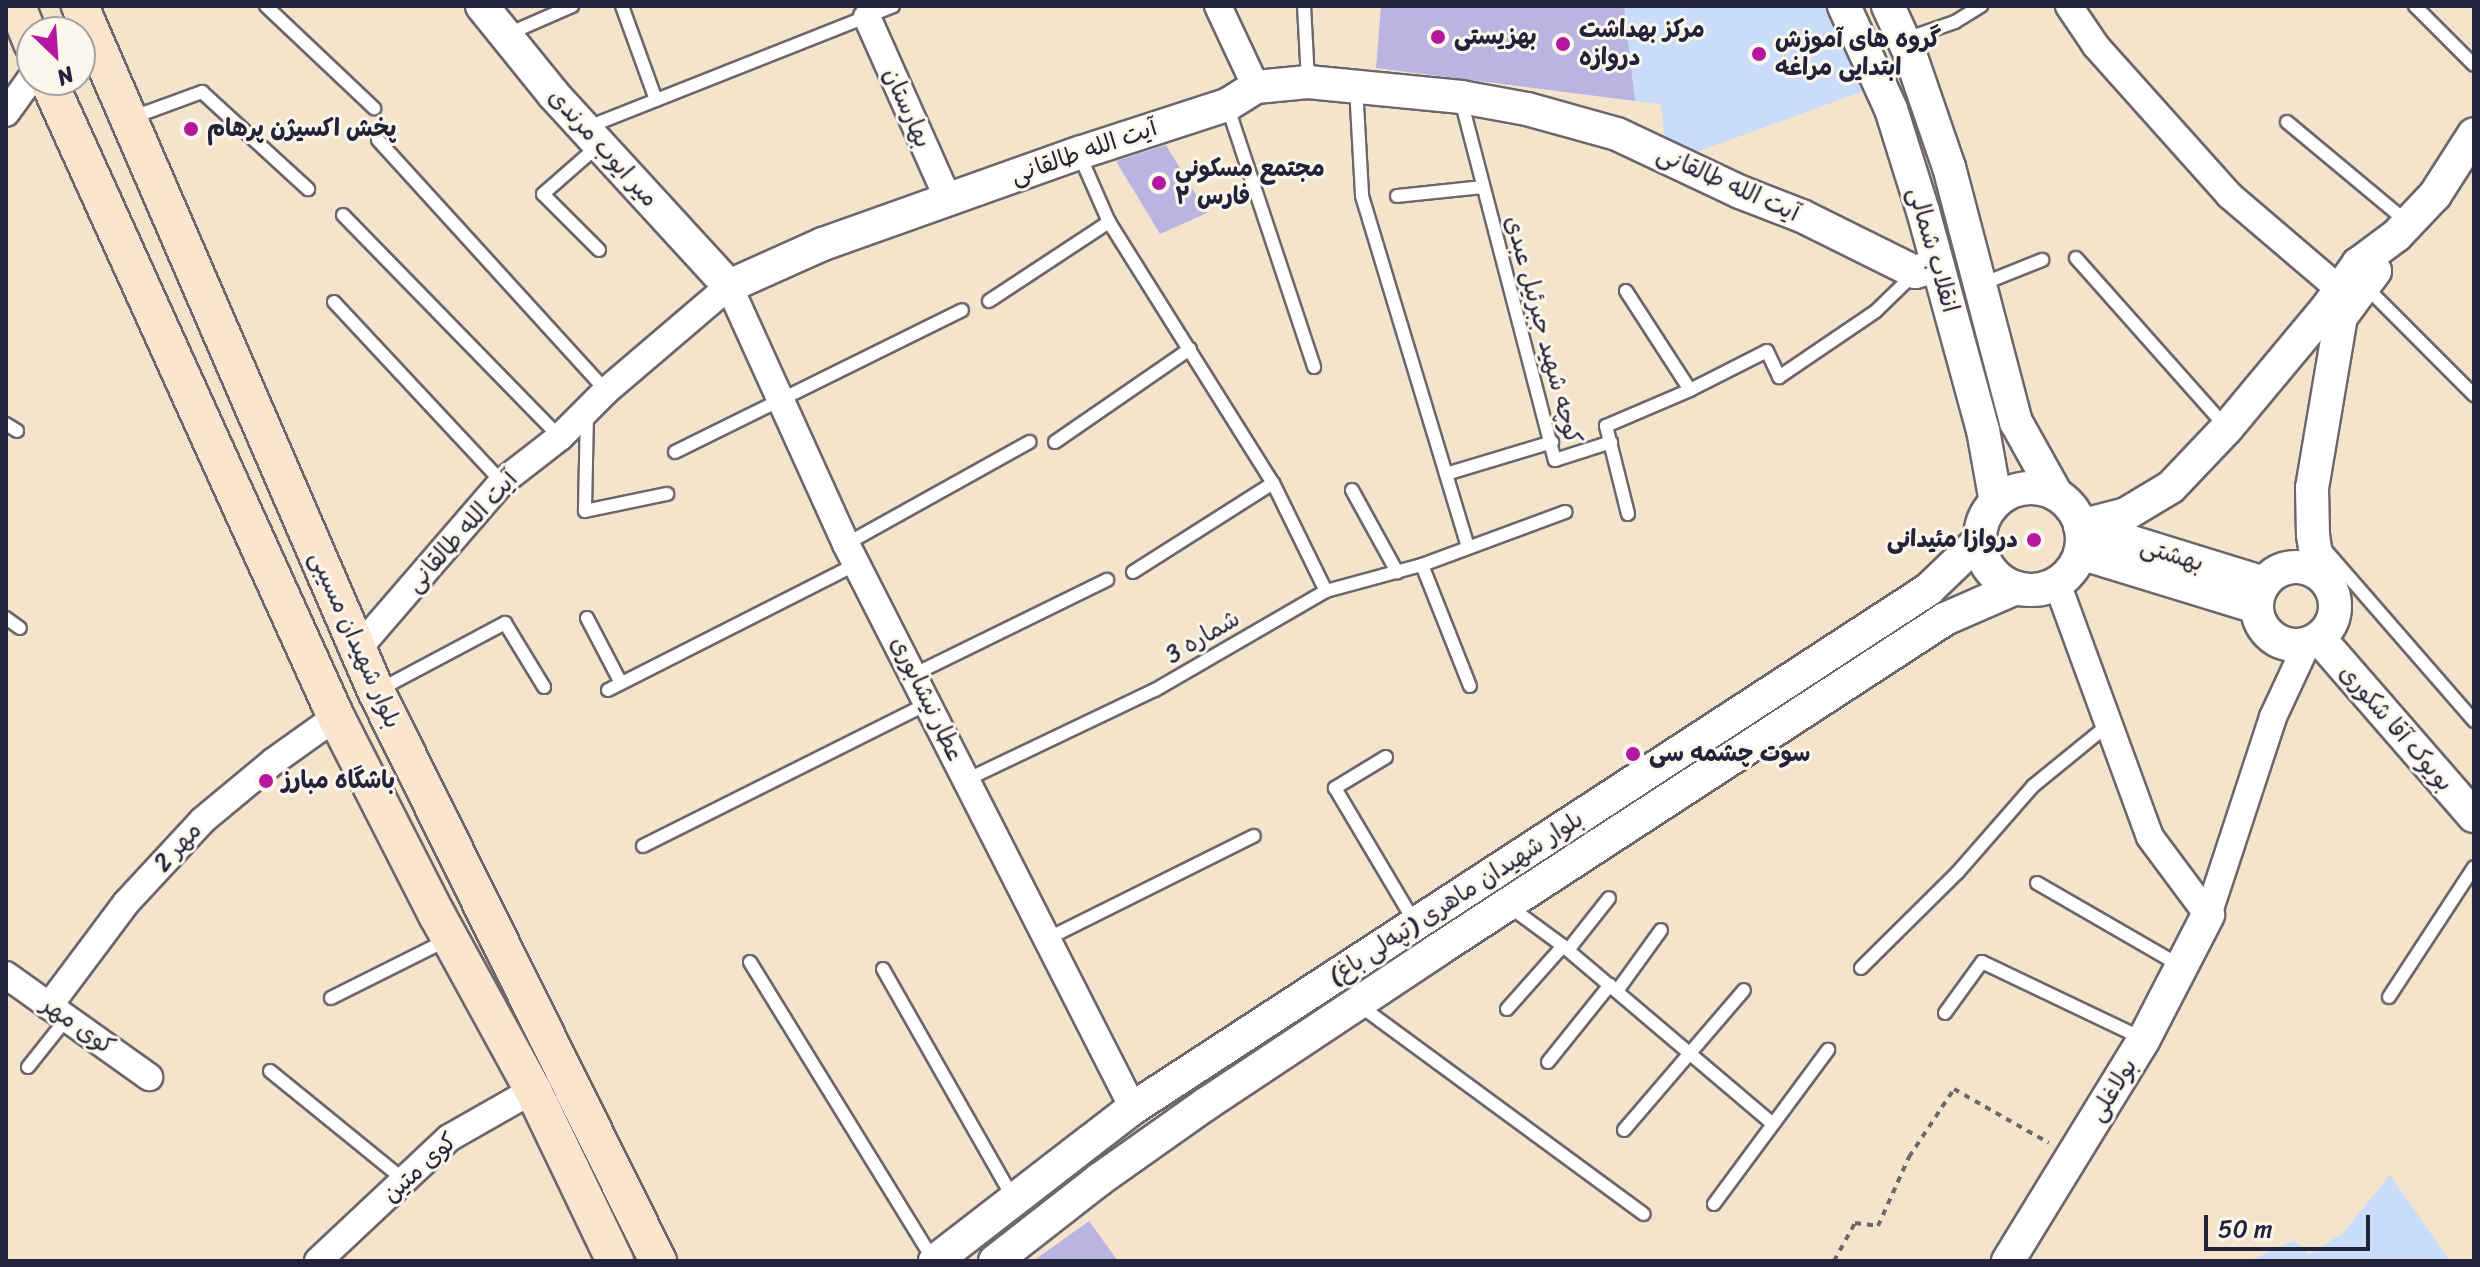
<!DOCTYPE html>
<html>
<head>
<meta charset="utf-8">
<style>
	body { margin:0 }
	#map { position:relative; width:2480px; height:1267px; overflow:hidden; background:#f4e4cb; font-family:Sriracha,"Playpen Sans Arabic",sans-serif }
	div>[style] { position:absolute }
	[style*='--x'] { left:calc(var(--x)*1px); top:calc(var(--y)*1px); width:calc(var(--w)*1px); rotate:calc(var(--a)*1deg) }
	.built>* { inset:0; background:#c9dcf9 }
	.building>* { inset:0; background:#bab4e3 }
	.path>* { height:4px; margin-top:-2px; transform-origin:0; background:repeating-linear-gradient(90deg,#6c666d 0 6px,transparent 0 12px) }
	.roads { filter:drop-shadow(2px 0 #6c666d) drop-shadow(-2px 0 #6c666d) drop-shadow(0 2px #6c666d) drop-shadow(0 -2px #6c666d) }
	.service>* { height:12px; margin:-6px; padding:0 6px; transform-origin:6px; border-radius:6px; background:#fff }
	.minor>* { height:26px; margin:-13px; padding:0 13px; transform-origin:13px; border-radius:13px; background:#fff }
	.tertiary>* { height:32px; margin:-16px; padding:0 16px; transform-origin:16px; border-radius:16px; background:#fff }
	.tertiary>.ring { margin:-16px; padding:0; box-sizing:content-box; background:none; border:32px solid #fff; border-radius:50% }
	.secondary>* { height:36px; margin:-18px; padding:0 18px; transform-origin:18px; border-radius:18px; background:#fce5cf }
	.dots>* { width:22px; height:22px; translate:-50% -50%; box-sizing:border-box; border:4px solid #fbf7ec; border-radius:50% }
	span { translate:-50% -50%; white-space:nowrap; text-align:center; line-height:1.15; -webkit-text-stroke:6px #fbf7ec; paint-order:stroke }
	.poi-label { font-size:24px; color:#22223b; font-weight:700 }
	.left { translate:0 -50%; text-align:left }
	.right { translate:-100% -50%; text-align:right }
	.street-label { font-size:24px; color:#22223b }
	.frame { position:absolute; inset:0; border:8px solid #22223b; pointer-events:none }
	.north { position:absolute; left:16px; top:16px; width:80px; height:80px; box-sizing:border-box; background:#fbf7ec; border:2px solid #a4a2a5; border-radius:50%; rotate:155deg; font-size:22px; font-weight:700; line-height:32px; text-align:center; color:#22223b }
	.north::after { content:''; display:block; margin:auto; width:28px; height:36px; background:#b5179e; clip-path:polygon(50% 0,100% 100%,50% 72%,0 100%) }
	.scale { position:absolute; left:2204px; top:1215px; width:166px; height:36px; box-sizing:border-box; border:4px solid #22223b; border-top:0; padding-left:10px; font-size:24px; line-height:28px; white-space:nowrap; color:#22223b; -webkit-text-stroke:6px #fbf7ec; paint-order:stroke }
</style>
</head>
<body>
<div id="map">
	<div class="built">
		<i style="clip-path:polygon(1624px 6px,1844px 6px,1880px 85px,1699px 151px,1665px 143px,1661px 104px,1635px 101px)"></i>
		<i style="clip-path:polygon(2390px 1175px,2450px 1261px,2250px 1261px,2294px 1240px,2309px 1255px,2343px 1233px)"></i>
	</div>
	<div class="building">
		<i style="clip-path:polygon(1381px 6px,1624px 6px,1635px 101px,1376px 68px)"></i>
		<i style="clip-path:polygon(1166px 145px,1207px 213px,1160px 234px,1116px 161px)"></i>
		<i style="clip-path:polygon(1089px 1221px,1118px 1261px,1033px 1261px)"></i>
	</div>
	<div class="path">
		<i style="--x:1834;--y:1261;--w:43;--a:-61.1"></i>
		<i style="--x:1855;--y:1223;--w:23;--a:7"></i>
		<i style="--x:1878;--y:1226;--w:76;--a:-65.8"></i>
		<i style="--x:1909;--y:1157;--w:82;--a:-56.5"></i>
		<i style="--x:1954;--y:1089;--w:109;--a:29.6"></i>
	</div>
	<div class="roads">
		<div class="service">
			<i style="--x:266;--y:6;--w:149;--a:43.4"></i>
			<i style="--x:622;--y:6;--w:100;--a:70.1"></i>
			<i style="--x:1304;--y:6;--w:73;--a:86.9"></i>
			<i style="--x:2415;--y:6;--w:83;--a:45"></i>
			<i style="--x:508;--y:34;--w:70;--a:-23.6"></i>
			<i style="--x:1903;--y:40;--w:55;--a:-19.1"></i>
			<i style="--x:1955;--y:22;--w:31;--a:-32"></i>
			<i style="--x:1356;--y:87;--w:109;--a:86.8"></i>
			<i style="--x:1362;--y:196;--w:367;--a:73.2"></i>
			<i style="--x:1461;--y:100;--w:372;--a:75.4"></i>
			<i style="--x:1555;--y:460;--w:59;--a:-17.8"></i>
			<i style="--x:1228;--y:108;--w:273;--a:71.6"></i>
			<i style="--x:131;--y:118;--w:76;--a:-20.1"></i>
			<i style="--x:202;--y:92;--w:144;--a:42.5"></i>
			<i style="--x:2287;--y:122;--w:156;--a:39.8"></i>
			<i style="--x:588;--y:127;--w:328;--a:-21.6"></i>
			<i style="--x:378;--y:140;--w:339;--a:47.7"></i>
			<i style="--x:1080;--y:156;--w:72;--a:66.3"></i>
			<i style="--x:1109;--y:222;--w:308;--a:57.9"></i>
			<i style="--x:1273;--y:483;--w:120;--a:63.9"></i>
			<i style="--x:1397;--y:196;--w:85;--a:-6"></i>
			<i style="--x:343;--y:215;--w:310;--a:45.7"></i>
			<i style="--x:599;--y:250;--w:79;--a:-135"></i>
			<i style="--x:543;--y:194;--w:74;--a:-41.2"></i>
			<i style="--x:2076;--y:258;--w:225;--a:48.4"></i>
			<i style="--x:1982;--y:284;--w:65;--a:-21.8"></i>
			<i style="--x:2366;--y:287;--w:153;--a:45"></i>
			<i style="--x:1626;--y:291;--w:118;--a:57.1"></i>
			<i style="--x:989;--y:301;--w:144;--a:-33.4"></i>
			<i style="--x:334;--y:302;--w:246;--a:47"></i>
			<i style="--x:587;--y:413;--w:98;--a:91.2"></i>
			<i style="--x:585;--y:511;--w:84;--a:-11.7"></i>
			<i style="--x:6;--y:424;--w:13;--a:32"></i>
			<i style="--x:1055;--y:442;--w:164;--a:-34.6"></i>
			<i style="--x:675;--y:452;--w:320;--a:-26.3"></i>
			<i style="--x:1446;--y:474;--w:111;--a:-16.8"></i>
			<i style="--x:1352;--y:490;--w:94;--a:61.2"></i>
			<i style="--x:1628;--y:514;--w:91;--a:-104"></i>
			<i style="--x:1606;--y:426;--w:91;--a:-23.2"></i>
			<i style="--x:1690;--y:390;--w:86;--a:-26.9"></i>
			<i style="--x:1767;--y:351;--w:29;--a:65"></i>
			<i style="--x:1779;--y:377;--w:117;--a:-34.2"></i>
			<i style="--x:1876;--y:311;--w:52;--a:-44.2"></i>
			<i style="--x:846;--y:544;--w:210;--a:-29.1"></i>
			<i style="--x:2322;--y:546;--w:232;--a:49"></i>
			<i style="--x:1422;--y:565;--w:130;--a:68.4"></i>
			<i style="--x:1133;--y:572;--w:166;--a:-32.4"></i>
			<i style="--x:6;--y:618;--w:17;--a:36"></i>
			<i style="--x:587;--y:618;--w:73;--a:62.4"></i>
			<i style="--x:915;--y:674;--w:214;--a:-26.1"></i>
			<i style="--x:379;--y:690;--w:143;--a:-28"></i>
			<i style="--x:505;--y:623;--w:75;--a:58.6"></i>
			<i style="--x:608;--y:690;--w:280;--a:-26.9"></i>
			<i style="--x:1386;--y:757;--w:60;--a:148.7"></i>
			<i style="--x:1335;--y:788;--w:157;--a:59.3"></i>
			<i style="--x:966;--y:780;--w:209;--a:-25.5"></i>
			<i style="--x:1155;--y:690;--w:198;--a:-30.1"></i>
			<i style="--x:1326;--y:591;--w:99;--a:-15.2"></i>
			<i style="--x:1422;--y:565;--w:153;--a:-20.3"></i>
			<i style="--x:643;--y:846;--w:320;--a:-26.6"></i>
			<i style="--x:2037;--y:883;--w:164;--a:30"></i>
			<i style="--x:1510;--y:907;--w:66;--a:36.3"></i>
			<i style="--x:1563;--y:946;--w:275;--a:40.3"></i>
			<i style="--x:1047;--y:939;--w:231;--a:-26.5"></i>
			<i style="--x:1568;--y:950;--w:66;--a:-51.7"></i>
			<i style="--x:750;--y:962;--w:351;--a:58.4"></i>
			<i style="--x:1861;--y:968;--w:136;--a:-44.7"></i>
			<i style="--x:1958;--y:872;--w:114;--a:-48.9"></i>
			<i style="--x:2033;--y:786;--w:98;--a:-39.2"></i>
			<i style="--x:883;--y:969;--w:266;--a:60.4"></i>
			<i style="--x:1617;--y:991;--w:75;--a:-54.2"></i>
			<i style="--x:2389;--y:997;--w:155;--a:-56.8"></i>
			<i style="--x:331;--y:998;--w:130;--a:-26.6"></i>
			<i style="--x:1359;--y:1005;--w:353;--a:36.3"></i>
			<i style="--x:1507;--y:1009;--w:84;--a:-48.4"></i>
			<i style="--x:1945;--y:1013;--w:63;--a:-54"></i>
			<i style="--x:1982;--y:962;--w:176;--a:25.5"></i>
			<i style="--x:1548;--y:1062;--w:99;--a:-51.2"></i>
			<i style="--x:28;--y:1067;--w:63;--a:-51.5"></i>
			<i style="--x:270;--y:1071;--w:173;--a:39.1"></i>
			<i style="--x:1624;--y:1130;--w:184;--a:-49.4"></i>
			<i style="--x:1714;--y:1204;--w:192;--a:-53.5"></i>
		</div>
		<div class="minor">
			<i style="--x:1218;--y:6;--w:89;--a:64.9"></i>
			<i style="--x:2069;--y:6;--w:48;--a:56"></i>
			<i style="--x:2096;--y:46;--w:200;--a:48.2"></i>
			<i style="--x:2229;--y:195;--w:145;--a:40.5"></i>
			<i style="--x:867;--y:17;--w:199;--a:66"></i>
			<i style="--x:6;--y:113;--w:44;--a:-54.2"></i>
			<i style="--x:2057;--y:583;--w:270;--a:69.9"></i>
			<i style="--x:2150;--y:837;--w:97;--a:53.4"></i>
			<i style="--x:357;--y:650;--w:222;--a:-49.2"></i>
			<i style="--x:502;--y:482;--w:73;--a:-37.8"></i>
			<i style="--x:560;--y:437;--w:65;--a:-45"></i>
			<i style="--x:606;--y:391;--w:162;--a:-40.5"></i>
			<i style="--x:729;--y:286;--w:283;--a:65.6"></i>
			<i style="--x:846;--y:544;--w:633;--a:63.03"></i>
			<i style="--x:2208;--y:915;--w:208;--a:-71.8"></i>
			<i style="--x:2273;--y:717;--w:81;--a:-65"></i>
			<i style="--x:6;--y:975;--w:176;--a:35.5"></i>
			<i style="--x:49;--y:1006;--w:129;--a:-53.2"></i>
			<i style="--x:126;--y:903;--w:113;--a:-47.1"></i>
			<i style="--x:203;--y:820;--w:92;--a:-39.7"></i>
			<i style="--x:274;--y:761;--w:76;--a:-35.4"></i>
			<i style="--x:318;--y:1261;--w:180;--a:-43.2"></i>
			<i style="--x:449;--y:1138;--w:97;--a:-29.7"></i>
		</div>
		<div class="tertiary">
			<i style="--x:482;--y:6;--w:114;--a:51"></i>
			<i style="--x:554;--y:95;--w:259;--a:47.5"></i>
			<i style="--x:729;--y:286;--w:103;--a:-24.1"></i>
			<i style="--x:823;--y:244;--w:272;--a:-19.6"></i>
			<i style="--x:1079;--y:153;--w:156;--a:-18"></i>
			<i style="--x:1227;--y:105;--w:34;--a:-32"></i>
			<i style="--x:1256;--y:87;--w:52;--a:-5.5"></i>
			<i style="--x:1308;--y:82;--w:154;--a:5.6"></i>
			<i style="--x:1461;--y:97;--w:67;--a:10.3"></i>
			<i style="--x:1527;--y:109;--w:93;--a:15.5"></i>
			<i style="--x:1617;--y:134;--w:136;--a:25.2"></i>
			<i style="--x:1740;--y:192;--w:66;--a:21.2"></i>
			<i style="--x:1802;--y:216;--w:126;--a:26.4"></i>
			<i style="--x:1915;--y:272;--w:22;--a:-16"></i>
			<i style="--x:1844;--y:6;--w:113;--a:65.5"></i>
			<i style="--x:1891;--y:109;--w:107;--a:72.6"></i>
			<i style="--x:1923;--y:211;--w:227;--a:74.7"></i>
			<i style="--x:1983;--y:430;--w:73;--a:79.8"></i>
			<i style="--x:1888;--y:6;--w:53;--a:65.4"></i>
			<i style="--x:1910;--y:54;--w:120;--a:71"></i>
			<i style="--x:1949;--y:167;--w:264;--a:75.3"></i>
			<i style="--x:2016;--y:422;--w:82;--a:60.9"></i>
			<i style="--x:2366;--y:261;--w:13;--a:48"></i>
			<i style="--x:2375;--y:271;--w:57;--a:126.5"></i>
			<i style="--x:2341;--y:317;--w:11;--a:180"></i>
			<i style="--x:2330;--y:317;--w:9;--a:-108"></i>
			<i style="--x:2327;--y:308;--w:54;--a:-54.8"></i>
			<i style="--x:2358;--y:264;--w:9;--a:-21"></i>
			<i style="--x:2358;--y:264;--w:49;--a:-36.6"></i>
			<i style="--x:2397;--y:235;--w:55;--a:-46.5"></i>
			<i style="--x:2435;--y:195;--w:72;--a:-57.4"></i>
			<i class="ring" style="left:1980px;top:488px;width:70px;height:70px"></i>
			<i style="--x:2080;--y:526;--w:48;--a:-14.6"></i>
			<i style="--x:2126;--y:514;--w:52;--a:-31"></i>
			<i style="--x:2171;--y:487;--w:81;--a:-46.5"></i>
			<i style="--x:2227;--y:428;--w:156;--a:-50.2"></i>
			<i style="--x:2080;--y:526;--w:193;--a:17.2"></i>
			<i style="--x:2080;--y:553;--w:185;--a:17"></i>
			<i class="ring" style="left:2257px;top:567px;width:46px;height:46px"></i>
			<i style="--x:2319;--y:573;--w:38;--a:-99"></i>
			<i style="--x:2313;--y:535;--w:47;--a:-91.2"></i>
			<i style="--x:2312;--y:488;--w:173;--a:-80.4"></i>
			<i style="--x:2319;--y:638;--w:236;--a:49"></i>
			<i style="--x:935;--y:1261;--w:250;--a:-37.7"></i>
			<i style="--x:1133;--y:1108;--w:950;--a:-33.1"></i>
			<i style="--x:1929;--y:589;--w:71;--a:-43.9"></i>
			<i style="--x:995;--y:1261;--w:133;--a:-38"></i>
			<i style="--x:1100;--y:1179;--w:130;--a:-35.3"></i>
			<i style="--x:1206;--y:1104;--w:276;--a:-33.6"></i>
			<i style="--x:1436;--y:951;--w:608;--a:-33.11"></i>
			<i style="--x:1945;--y:619;--w:77;--a:-23.6"></i>
			<i style="--x:2008;--y:1261;--w:260;--a:-58.5"></i>
			<i style="--x:2144;--y:1039;--w:140;--a:-62.7"></i>
		</div>
		<div class="secondary">
			<i style="--x:17;--y:6;--w:40;--a:68"></i>
			<i style="--x:80;--y:6;--w:746;--a:66.63"></i>
			<i style="--x:376;--y:691;--w:636;--a:63.68"></i>
			<i style="--x:48;--y:80;--w:699;--a:65.67"></i>
			<i style="--x:336;--y:717;--w:222;--a:63"></i>
			<i style="--x:437;--y:915;--w:200;--a:61.3"></i>
			<i style="--x:533;--y:1090;--w:190;--a:64.4"></i>
		</div>
	</div>
	<div class="dots">
		<i style="left:1438px;top:37px;background:#b5179e"></i>
		<i style="left:1563px;top:44px;background:#b5179e"></i>
		<i style="left:1759px;top:54px;background:#b5179e"></i>
		<i style="left:191px;top:129px;background:#b5179e"></i>
		<i style="left:1159px;top:183px;background:#b5179e"></i>
		<i style="left:2034px;top:540px;background:#b5179e"></i>
		<i style="left:1633px;top:754px;background:#b5179e"></i>
		<i style="left:266px;top:781px;background:#b5179e"></i>
	</div>
	<div class="poi-label">
		<span class="left" style="left:1579px;top:44px">مرکز بهداشت<br>دروازه</span>
		<span class="left" style="left:1454px;top:37px">بهزیستی</span>
		<span class="left" style="left:1775px;top:54px">گروه های آموزش<br>ابتدایی مراغه</span>
		<span class="left" style="left:207px;top:129px">پخش اکسیژن پرهام</span>
		<span class="left" style="left:1175px;top:183px">مجتمع مسکونی<br>فارس ۲</span>
		<span class="right" style="left:2018px;top:540px">دروازا مئیدانی</span>
		<span class="left" style="left:1649px;top:754px">سوت چشمه سی</span>
		<span class="left" style="left:282px;top:781px">باشگاه مبارز</span>
	</div>
	<div class="street-label">
		<span style="left:907px;top:108px;rotate:66deg">بهارستان</span>
		<span style="left:603px;top:148px;rotate:48deg">میر ایوب مرندی</span>
		<span style="left:1084px;top:152px;rotate:-19deg">آیت الله طالقانی</span>
		<span style="left:1728px;top:184px;rotate:24deg">آیت الله طالقانی</span>
		<span style="left:1933px;top:250px;rotate:74deg">انقلاب شمالی</span>
		<span style="left:1543px;top:330px;rotate:75deg">کوچه شهید جبرئیل عبدی</span>
		<span style="left:462px;top:532px;rotate:-48deg">آیت الله طالقانی</span>
		<span style="left:2172px;top:555px;rotate:17deg">بهشتی</span>
		<span style="left:1203px;top:637px;rotate:-30deg">شماره 3</span>
		<span style="left:355px;top:640px;rotate:66deg">بلوار شهیدان مسیبی</span>
		<span style="left:927px;top:699px;rotate:64deg">عطار نیشابوری</span>
		<span style="left:2396px;top:728px;rotate:49deg">بویوک آقا شکوری</span>
		<span style="left:178px;top:847px;rotate:-47deg">مهر 2</span>
		<span style="left:1456px;top:898px;rotate:-33deg">بلوار شهیدان ماهری (تپه‌لی باغ)</span>
		<span style="left:78px;top:1026px;rotate:35deg">کوی مهر</span>
		<span style="left:2113px;top:1090px;rotate:-58deg">بولاغلی</span>
		<span style="left:420px;top:1168px;rotate:-42deg">کوی متین</span>
	</div>
	<div class="frame"></div>
	<div class="north">N</div>
	<div class="scale">50 m</div>
</div>
</body>
</html>
